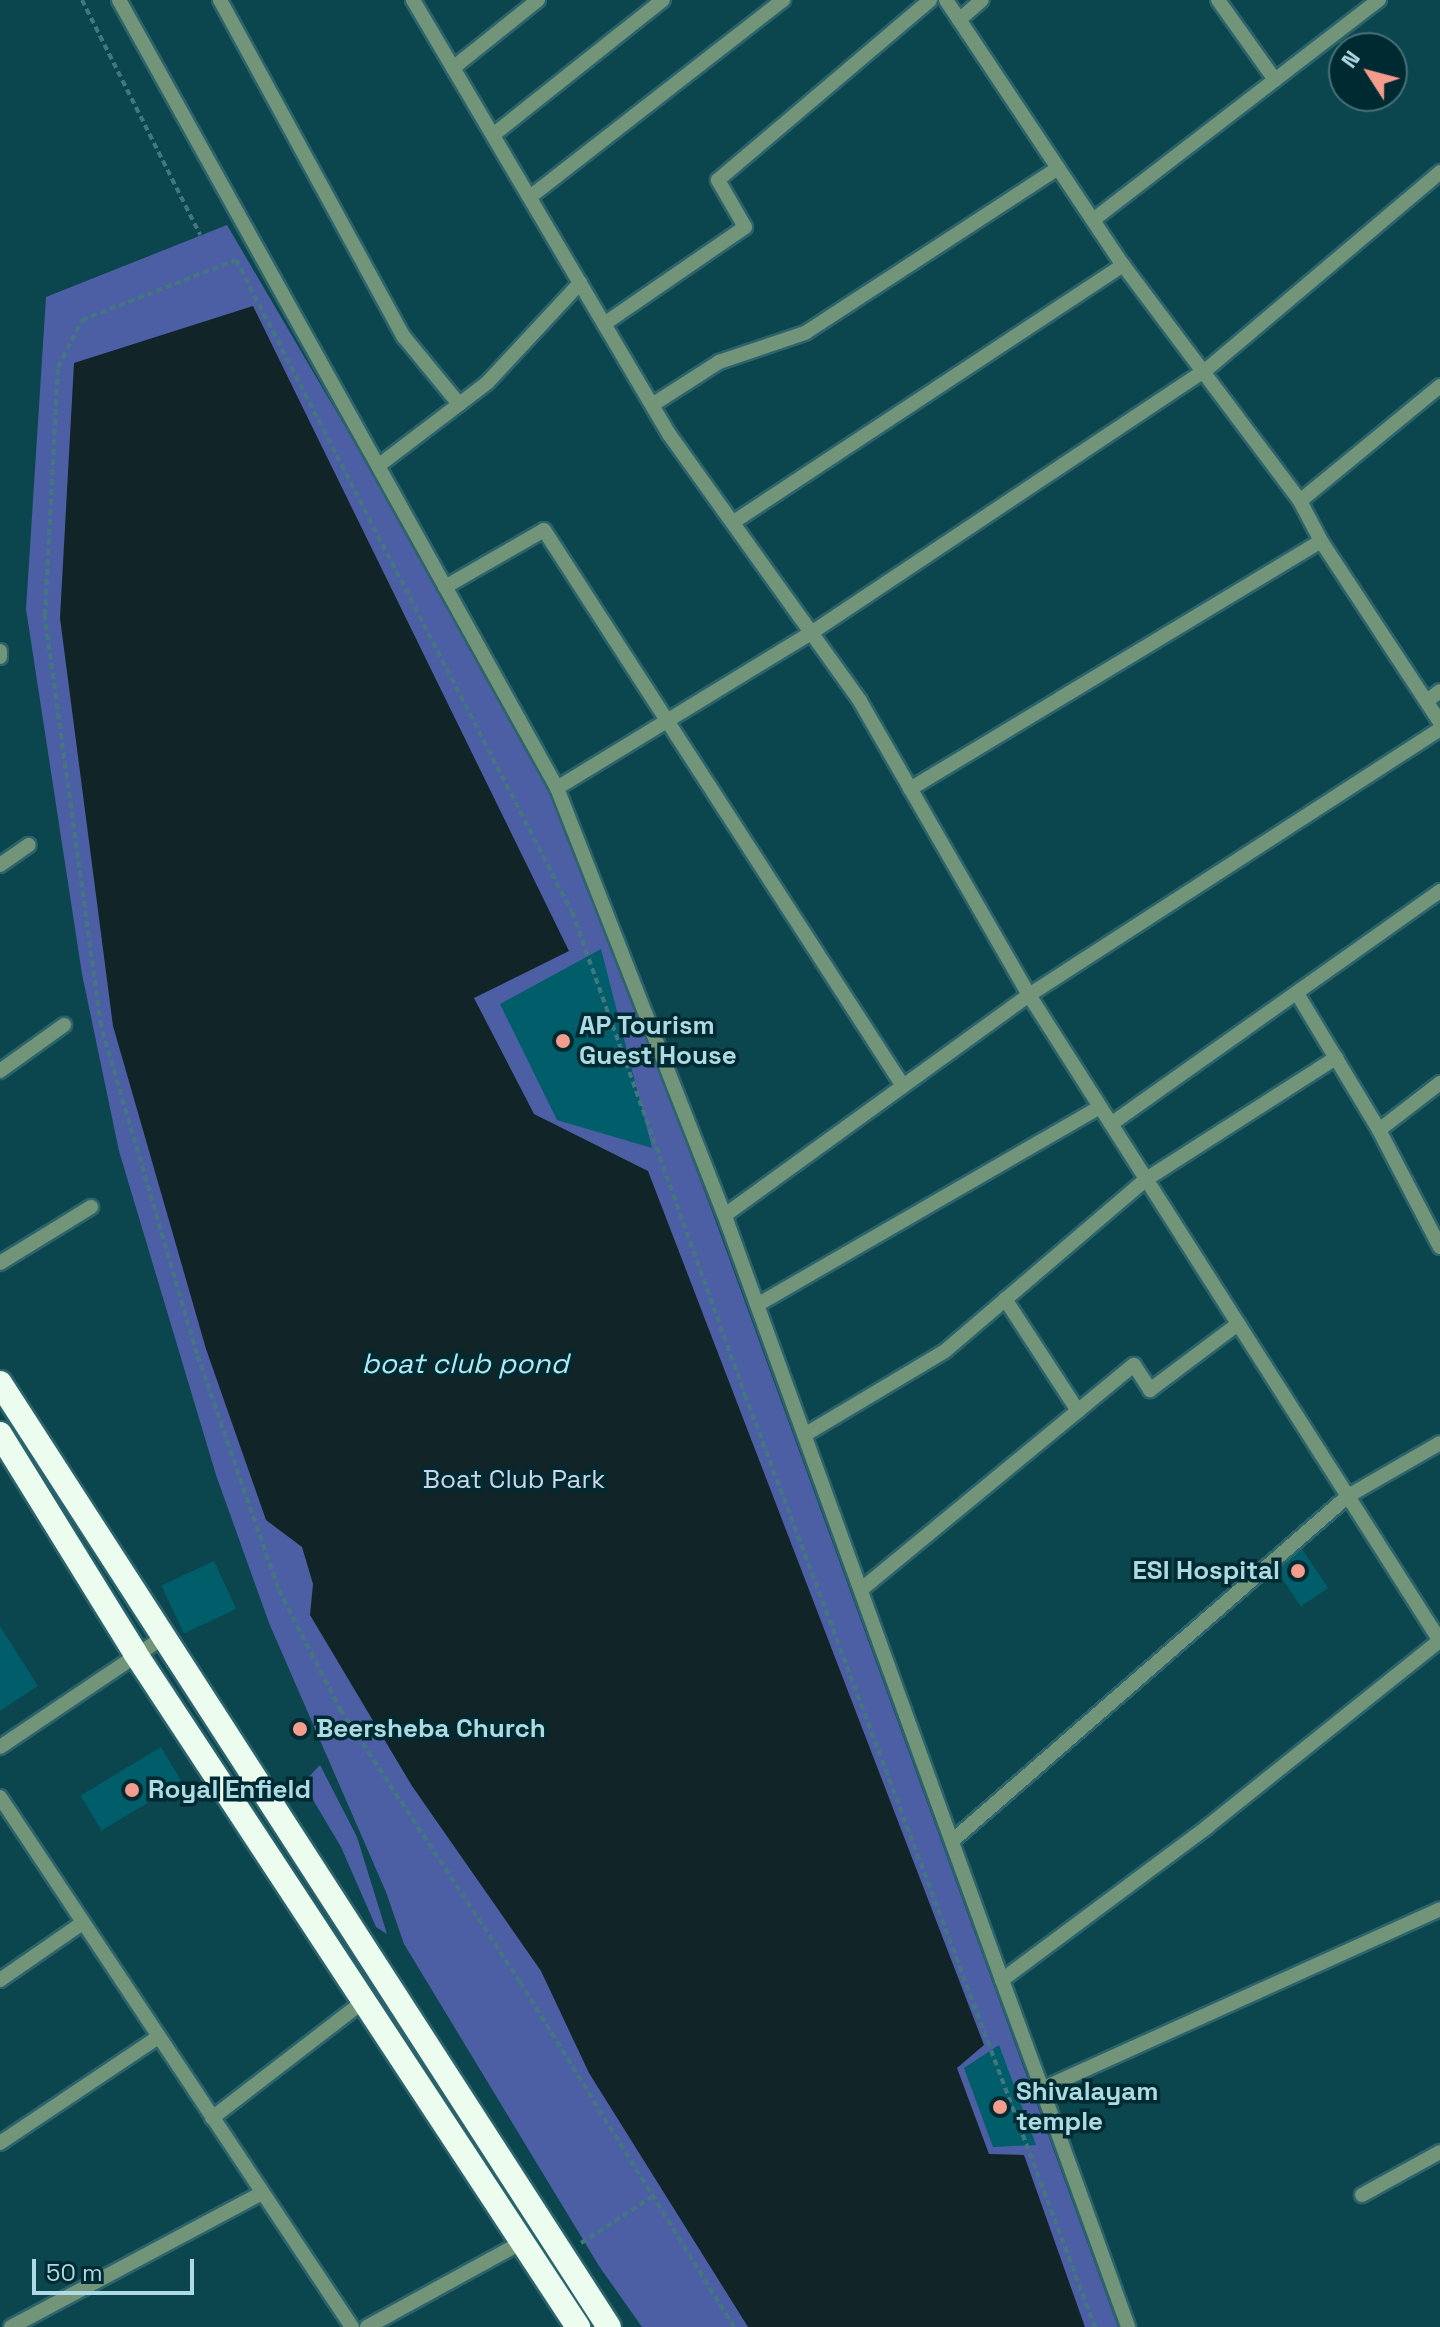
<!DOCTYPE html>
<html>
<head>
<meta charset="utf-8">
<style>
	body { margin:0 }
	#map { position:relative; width:1440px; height:2327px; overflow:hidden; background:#0b454e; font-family:"Space Grotesk",sans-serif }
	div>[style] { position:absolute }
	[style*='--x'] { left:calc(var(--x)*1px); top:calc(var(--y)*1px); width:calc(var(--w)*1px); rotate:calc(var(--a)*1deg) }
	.green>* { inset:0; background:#4c5fa4 }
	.water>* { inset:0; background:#112428 }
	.building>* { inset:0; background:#005d6a; transform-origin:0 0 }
	.path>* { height:4px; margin-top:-2px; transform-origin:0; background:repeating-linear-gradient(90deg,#427780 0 6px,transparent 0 10px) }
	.roads { filter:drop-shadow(2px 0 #2c636c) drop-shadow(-2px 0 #2c636c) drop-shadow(0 2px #2c636c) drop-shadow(0 -2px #2c636c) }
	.minor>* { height:14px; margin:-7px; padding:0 7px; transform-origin:7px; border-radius:7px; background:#729579 }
	.highway>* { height:24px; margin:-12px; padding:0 12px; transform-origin:12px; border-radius:12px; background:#ecfdef }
	.dots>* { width:22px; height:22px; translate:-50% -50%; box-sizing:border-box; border:4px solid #002a31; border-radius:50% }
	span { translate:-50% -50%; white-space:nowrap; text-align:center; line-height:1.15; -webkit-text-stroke:7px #002a31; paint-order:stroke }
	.poi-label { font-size:26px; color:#aedae3; font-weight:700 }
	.left { translate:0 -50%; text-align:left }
	.right { translate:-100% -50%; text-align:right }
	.park-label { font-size:26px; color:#ced6ec }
	.water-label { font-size:28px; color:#adeaf5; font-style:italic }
	.north { position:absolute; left:1328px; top:32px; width:80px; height:80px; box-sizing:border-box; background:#002a31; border:2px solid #467078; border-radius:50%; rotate:306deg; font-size:22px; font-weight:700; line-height:32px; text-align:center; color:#aedae3 }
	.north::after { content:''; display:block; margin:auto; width:28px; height:36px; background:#f49d8d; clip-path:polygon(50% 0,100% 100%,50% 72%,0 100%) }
	.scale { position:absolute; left:32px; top:2259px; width:162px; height:36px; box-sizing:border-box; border:4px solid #aedae3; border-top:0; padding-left:10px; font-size:24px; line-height:28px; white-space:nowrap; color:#aedae3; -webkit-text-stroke:6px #002a31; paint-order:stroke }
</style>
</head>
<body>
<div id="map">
	<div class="green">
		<i style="clip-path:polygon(227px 225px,543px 764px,713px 1214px,1118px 2327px,642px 2327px,599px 2266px,404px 1944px,386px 1892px,269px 1623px,216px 1475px,119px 1151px,82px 974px,26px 609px,46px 297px)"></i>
		<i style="clip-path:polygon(320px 1765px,357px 1837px,387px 1934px,376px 1927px,341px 1847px,303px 1783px)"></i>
	</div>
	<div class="water">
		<i style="clip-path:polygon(253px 306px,569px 951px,474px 998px,534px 1114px,648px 1171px,984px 2045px,957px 2068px,989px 2154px,1024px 2155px,1085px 2327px,748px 2327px,589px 2073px,541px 1971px,412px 1786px,310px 1615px,313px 1584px,302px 1547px,266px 1520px,206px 1349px,113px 1026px,60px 618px,74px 363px)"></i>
	</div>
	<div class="building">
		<i style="clip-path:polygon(601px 949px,652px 1148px,557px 1120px,500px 1004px)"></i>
		<i style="left:1302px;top:1549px;width:47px;height:33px;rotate:56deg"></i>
		<i style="left:214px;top:1561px;width:53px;height:58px;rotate:65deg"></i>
		<i style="clip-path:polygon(0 1626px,38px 1686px,0 1711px)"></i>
		<i style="left:161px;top:1747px;width:41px;height:94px;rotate:59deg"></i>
		<i style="clip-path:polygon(999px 2045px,1036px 2145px,993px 2147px,964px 2068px)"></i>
	</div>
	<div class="path">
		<i style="--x:82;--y:0;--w:263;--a:63.3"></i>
		<i style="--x:581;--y:2243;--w:86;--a:-33.1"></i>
		<i style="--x:734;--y:2327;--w:406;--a:-121.8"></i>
		<i style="--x:520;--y:1982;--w:325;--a:-123.4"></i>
		<i style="--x:341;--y:1711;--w:138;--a:-117.1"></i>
		<i style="--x:278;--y:1588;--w:248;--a:-109.1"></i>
		<i style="--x:197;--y:1354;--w:342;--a:-106.3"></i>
		<i style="--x:101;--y:1026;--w:415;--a:-97.8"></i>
		<i style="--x:45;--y:615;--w:248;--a:-87"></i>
		<i style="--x:58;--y:367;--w:53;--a:-62.9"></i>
		<i style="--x:82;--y:320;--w:165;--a:-21.3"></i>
		<i style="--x:236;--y:260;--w:733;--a:62.74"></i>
		<i style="--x:572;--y:912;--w:513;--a:70.29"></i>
		<i style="--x:745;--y:1395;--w:996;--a:69.42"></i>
	</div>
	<div class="roads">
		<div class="minor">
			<i style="--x:119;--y:0;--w:902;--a:60.93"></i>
			<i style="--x:557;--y:788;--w:466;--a:68.6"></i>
			<i style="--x:727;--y:1222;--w:806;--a:70.06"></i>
			<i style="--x:1002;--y:1980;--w:256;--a:-36.7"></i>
			<i style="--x:1207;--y:1827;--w:299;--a:-38.7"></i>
			<i style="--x:220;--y:0;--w:384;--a:61.4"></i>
			<i style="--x:404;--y:337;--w:87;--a:50.6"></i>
			<i style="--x:413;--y:0;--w:504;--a:59.47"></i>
			<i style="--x:669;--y:434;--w:328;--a:54.4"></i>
			<i style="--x:860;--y:701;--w:339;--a:60.1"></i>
			<i style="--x:1029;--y:995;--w:766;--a:57.53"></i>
			<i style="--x:946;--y:0;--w:319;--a:56.3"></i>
			<i style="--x:1123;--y:265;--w:295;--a:53.1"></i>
			<i style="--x:1300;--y:501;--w:45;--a:62.3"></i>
			<i style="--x:1321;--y:541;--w:217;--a:56.7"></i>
			<i style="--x:1218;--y:0;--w:98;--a:54.5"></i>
			<i style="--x:959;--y:20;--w:30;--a:-41"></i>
			<i style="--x:453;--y:68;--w:109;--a:-38.7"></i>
			<i style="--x:493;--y:135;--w:217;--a:-38.5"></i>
			<i style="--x:530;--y:197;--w:321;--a:-37.9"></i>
			<i style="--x:1093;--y:220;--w:361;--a:-37.6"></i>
			<i style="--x:604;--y:324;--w:171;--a:-34.5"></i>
			<i style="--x:745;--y:227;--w:54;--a:-119.9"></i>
			<i style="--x:718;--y:180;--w:278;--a:-40.3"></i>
			<i style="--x:652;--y:405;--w:80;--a:-32.7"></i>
			<i style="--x:719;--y:362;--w:91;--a:-18.6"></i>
			<i style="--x:805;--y:333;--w:302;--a:-33.1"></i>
			<i style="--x:378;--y:466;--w:137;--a:-37.3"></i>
			<i style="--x:487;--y:383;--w:137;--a:-47.1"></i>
			<i style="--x:1300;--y:501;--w:181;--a:-39.4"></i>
			<i style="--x:735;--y:521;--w:465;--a:-33.4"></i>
			<i style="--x:445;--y:587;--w:114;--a:-29.9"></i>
			<i style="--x:544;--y:530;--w:662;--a:57.15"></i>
			<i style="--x:0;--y:651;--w:6;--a:90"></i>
			<i style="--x:1427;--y:701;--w:16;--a:-38"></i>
			<i style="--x:557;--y:788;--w:298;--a:-31.4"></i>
			<i style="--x:811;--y:633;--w:475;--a:-33.7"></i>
			<i style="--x:1206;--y:370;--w:307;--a:-40.2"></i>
			<i style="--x:910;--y:789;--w:480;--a:-31.1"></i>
			<i style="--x:0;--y:865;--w:35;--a:-35"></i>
			<i style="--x:1298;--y:995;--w:157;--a:59"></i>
			<i style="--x:0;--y:1071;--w:79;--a:-35.7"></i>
			<i style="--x:1440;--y:1083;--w:77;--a:142.4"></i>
			<i style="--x:1379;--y:1130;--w:132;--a:62.5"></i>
			<i style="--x:1111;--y:1124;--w:403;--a:-35.3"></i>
			<i style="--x:725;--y:1215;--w:375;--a:-35.9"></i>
			<i style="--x:1029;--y:995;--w:490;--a:-32.9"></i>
			<i style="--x:0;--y:1263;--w:107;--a:-31.6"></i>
			<i style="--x:1005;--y:1299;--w:134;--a:56.9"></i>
			<i style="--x:757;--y:1305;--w:396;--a:-30"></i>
			<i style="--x:806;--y:1434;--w:162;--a:-30.8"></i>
			<i style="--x:945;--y:1351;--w:263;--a:-40.5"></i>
			<i style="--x:1145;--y:1180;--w:227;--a:-32.6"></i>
			<i style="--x:863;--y:1588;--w:351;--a:-39.5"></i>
			<i style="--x:1134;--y:1365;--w:30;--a:57"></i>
			<i style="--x:1150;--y:1390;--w:110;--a:-36.9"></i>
			<i style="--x:0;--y:1747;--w:197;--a:-33.9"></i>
			<i style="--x:0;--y:1797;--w:636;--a:56.41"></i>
			<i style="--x:952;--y:1841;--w:525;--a:-41.06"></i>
			<i style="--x:1348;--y:1496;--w:106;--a:-29.9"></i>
			<i style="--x:0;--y:1980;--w:98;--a:-34.7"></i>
			<i style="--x:1002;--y:1980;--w:116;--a:69.8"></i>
			<i style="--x:1042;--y:2089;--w:437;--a:-24.3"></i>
			<i style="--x:1042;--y:2089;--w:253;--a:70.1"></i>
			<i style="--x:212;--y:2118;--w:192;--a:-37.6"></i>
			<i style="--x:0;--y:2143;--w:189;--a:-33.8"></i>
			<i style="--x:1362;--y:2195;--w:89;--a:-28.9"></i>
			<i style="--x:11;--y:2327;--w:285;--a:-28.1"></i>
			<i style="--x:367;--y:2327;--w:177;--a:-28.7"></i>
		</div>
		<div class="highway">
			<i style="--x:0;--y:1383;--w:1123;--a:57.17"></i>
			<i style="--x:0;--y:1434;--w:257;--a:58.3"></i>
			<i style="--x:135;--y:1653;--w:807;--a:56.68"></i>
		</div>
	</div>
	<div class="dots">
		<i style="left:563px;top:1041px;background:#f49d8d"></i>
		<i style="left:1298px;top:1571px;background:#f49d8d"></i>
		<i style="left:300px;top:1729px;background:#f49d8d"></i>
		<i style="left:132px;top:1790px;background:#f49d8d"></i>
		<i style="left:1000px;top:2107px;background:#f49d8d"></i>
	</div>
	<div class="poi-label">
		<span class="left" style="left:579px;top:1041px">AP Tourism<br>Guest House</span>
		<span class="right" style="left:1280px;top:1571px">ESI Hospital</span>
		<span class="left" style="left:316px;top:1729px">Beersheba Church</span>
		<span class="left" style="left:148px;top:1790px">Royal Enfield</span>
		<span class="left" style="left:1016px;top:2107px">Shivalayam<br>temple</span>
	</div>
	<div class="park-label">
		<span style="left:514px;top:1480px">Boat Club Park</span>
	</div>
	<div class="water-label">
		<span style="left:465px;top:1363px">boat club pond</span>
	</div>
	<div class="north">N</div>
	<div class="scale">50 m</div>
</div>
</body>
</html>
